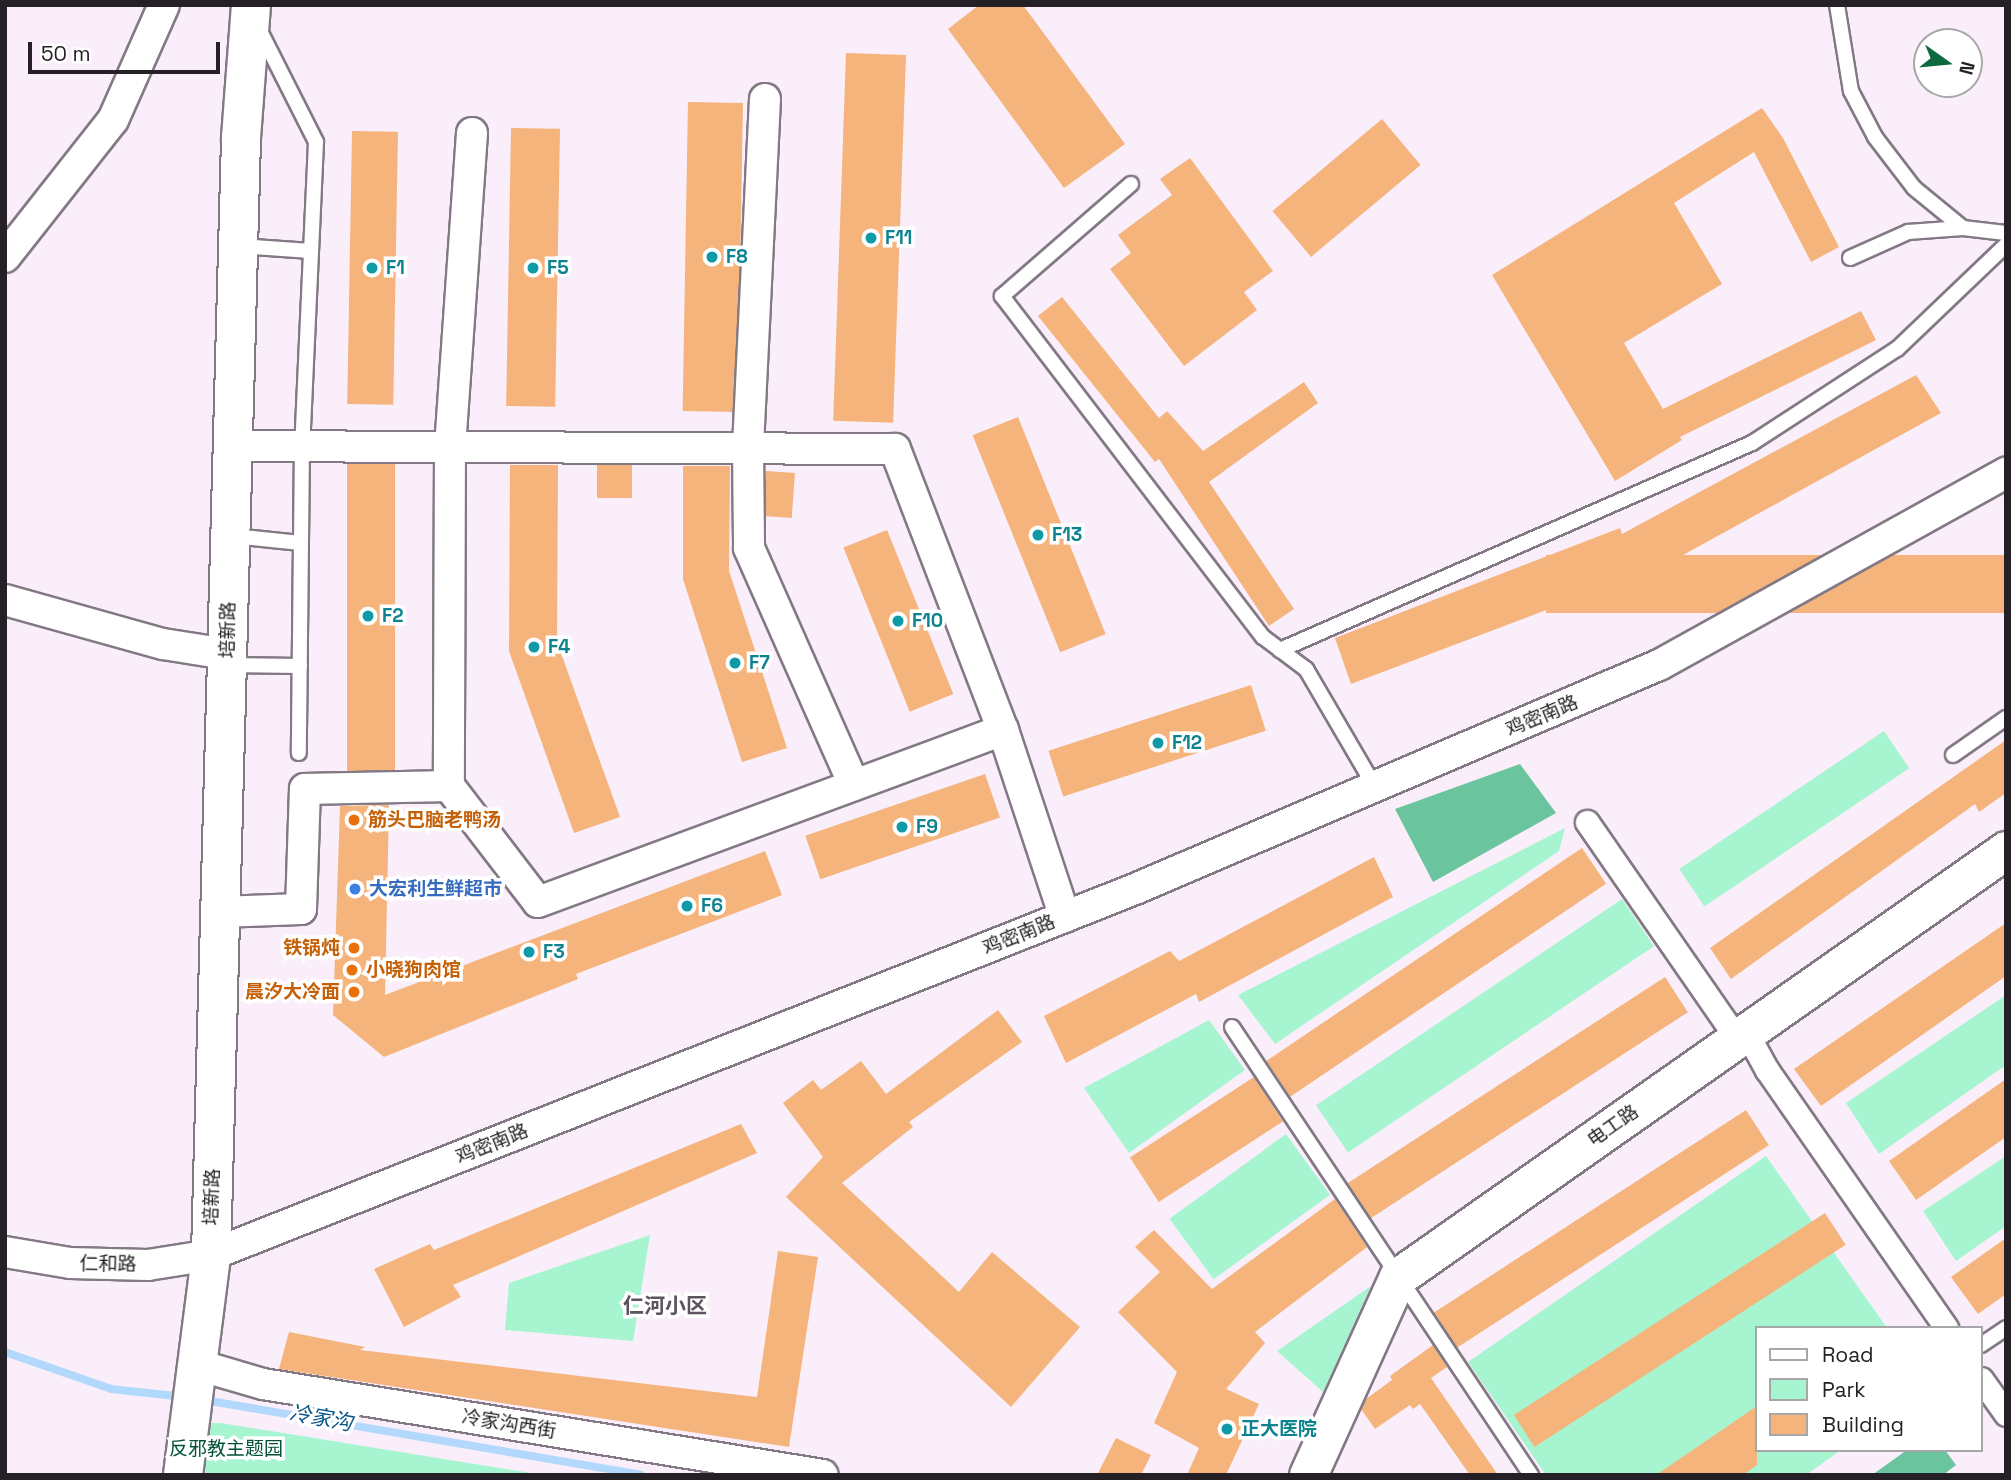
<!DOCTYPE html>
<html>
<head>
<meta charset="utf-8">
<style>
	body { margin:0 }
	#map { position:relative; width:2011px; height:1480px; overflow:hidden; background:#faeefb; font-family:"Space Grotesk","Noto Sans SC",sans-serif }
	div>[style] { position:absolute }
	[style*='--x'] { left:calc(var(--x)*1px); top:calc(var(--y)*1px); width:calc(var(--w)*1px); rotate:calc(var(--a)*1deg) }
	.green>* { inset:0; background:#a6f5d0; transform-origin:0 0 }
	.forest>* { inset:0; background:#6ac49d }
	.stream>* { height:8px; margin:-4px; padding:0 4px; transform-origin:4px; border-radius:4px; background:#b2d9fb }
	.building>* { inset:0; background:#f5b47c; transform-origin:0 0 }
	.roads { filter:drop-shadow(2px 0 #837985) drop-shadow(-2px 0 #837985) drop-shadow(0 2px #837985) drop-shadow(0 -2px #837985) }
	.service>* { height:14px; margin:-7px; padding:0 7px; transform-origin:7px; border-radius:7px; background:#fff }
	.pedestrian>* { height:23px; margin:-11.5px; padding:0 11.5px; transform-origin:11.5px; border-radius:11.5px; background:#fff }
	.minor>* { height:30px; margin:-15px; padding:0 15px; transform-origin:15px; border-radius:15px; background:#fff }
	.tertiary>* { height:37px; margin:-18.5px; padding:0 18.5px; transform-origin:18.5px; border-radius:18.5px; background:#fff }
	.trunk>* { height:38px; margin:-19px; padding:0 19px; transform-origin:19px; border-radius:19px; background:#fff }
	.dots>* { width:19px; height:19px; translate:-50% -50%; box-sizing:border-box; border:4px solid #fff; border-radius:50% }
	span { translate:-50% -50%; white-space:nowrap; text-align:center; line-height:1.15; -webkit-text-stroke:7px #fff; paint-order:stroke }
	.culture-label { font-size:19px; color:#0d838f; font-weight:700 }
	.left { translate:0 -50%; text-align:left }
	.street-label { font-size:19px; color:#242025 }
	.food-label { font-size:19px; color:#c56008; font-weight:700 }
	.right { translate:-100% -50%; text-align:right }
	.shop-label { font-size:19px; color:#366cbe; font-weight:700 }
	.park-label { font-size:19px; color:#035138 }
	.neighbourhood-label { font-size:21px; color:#5d535e; font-weight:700 }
	.water-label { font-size:21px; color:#065487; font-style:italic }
	.frame { position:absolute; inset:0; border:7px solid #242025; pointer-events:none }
	.legend { position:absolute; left:1755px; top:1326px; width:228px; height:126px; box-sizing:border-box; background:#fff; border:2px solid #a7a6a8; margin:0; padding:9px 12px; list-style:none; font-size:21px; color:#242025 }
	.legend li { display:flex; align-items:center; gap:14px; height:35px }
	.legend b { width:35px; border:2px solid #a7a6a8 }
	.north { position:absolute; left:1913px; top:28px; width:70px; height:70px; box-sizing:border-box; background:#fff; border:2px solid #a7a6a8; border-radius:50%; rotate:105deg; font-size:19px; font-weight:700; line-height:28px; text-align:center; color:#242025 }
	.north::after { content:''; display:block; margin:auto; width:24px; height:32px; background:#0e6b3f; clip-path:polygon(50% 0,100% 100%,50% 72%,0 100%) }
	.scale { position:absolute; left:28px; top:42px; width:192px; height:32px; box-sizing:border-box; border:4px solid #242025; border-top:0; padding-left:9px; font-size:21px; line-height:24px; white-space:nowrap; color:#242025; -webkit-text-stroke:5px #fff; paint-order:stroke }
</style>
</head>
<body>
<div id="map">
	<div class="green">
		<i style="left:1884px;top:731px;width:45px;height:247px;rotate:56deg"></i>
		<i style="clip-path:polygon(1565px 828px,1559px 851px,1275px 1044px,1238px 995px)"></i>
		<i style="left:1622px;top:899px;width:57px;height:369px;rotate:56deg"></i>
		<i style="clip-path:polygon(2006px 995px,2006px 1065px,1879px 1154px,1846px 1103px)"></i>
		<i style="clip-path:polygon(1209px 1020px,1245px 1070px,1129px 1153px,1084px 1088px)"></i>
		<i style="left:1286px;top:1134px;width:75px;height:144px;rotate:54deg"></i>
		<i style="clip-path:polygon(1766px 1156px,1887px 1328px,1757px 1328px,1757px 1450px,1841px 1450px,1806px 1475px,1546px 1475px,1468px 1362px)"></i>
		<i style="clip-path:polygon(2006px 1156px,2006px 1226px,1956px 1261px,1923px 1211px)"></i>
		<i style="clip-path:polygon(650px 1235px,633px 1341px,505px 1330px,509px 1283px)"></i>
		<i style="clip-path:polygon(1371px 1286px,1323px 1392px,1277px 1351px)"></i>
		<i style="clip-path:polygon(204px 1423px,221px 1423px,543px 1475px,196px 1475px)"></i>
	</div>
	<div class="forest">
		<i style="clip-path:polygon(1520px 764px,1556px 813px,1433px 882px,1395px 809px)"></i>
		<i style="clip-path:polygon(1907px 1450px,1945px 1450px,1956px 1465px,1943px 1475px,1872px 1475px)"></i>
	</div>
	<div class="stream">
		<i style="--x:5;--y:1352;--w:112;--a:19.2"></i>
		<i style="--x:111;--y:1389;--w:74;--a:6.2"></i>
		<i style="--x:204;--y:1400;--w:443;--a:9.7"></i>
	</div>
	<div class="building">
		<i style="clip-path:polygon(979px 5px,1023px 5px,1125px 144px,1064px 188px,948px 29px)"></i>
		<i style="left:846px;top:53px;width:60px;height:368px;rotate:2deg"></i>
		<i style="left:688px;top:102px;width:55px;height:309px;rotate:1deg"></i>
		<i style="clip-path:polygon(1762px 108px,1783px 138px,1839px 247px,1811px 262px,1754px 152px,1674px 203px,1722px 284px,1624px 343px,1663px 409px,1861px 311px,1876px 340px,1680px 437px,1682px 440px,1615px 481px,1492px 275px)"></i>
		<i style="left:1382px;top:119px;width:60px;height:143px;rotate:50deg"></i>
		<i style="left:511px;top:128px;width:49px;height:278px;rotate:1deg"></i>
		<i style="left:352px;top:131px;width:46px;height:273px;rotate:1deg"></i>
		<i style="clip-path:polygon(1190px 158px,1273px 271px,1244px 292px,1257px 310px,1184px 366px,1110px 269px,1131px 253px,1118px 235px,1172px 195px,1160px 179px)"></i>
		<i style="clip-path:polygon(1062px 297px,1159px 418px,1167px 411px,1203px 451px,1304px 382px,1318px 403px,1209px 482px,1294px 609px,1269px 626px,1159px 459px,1155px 462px,1038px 316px)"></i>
		<i style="clip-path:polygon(1916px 375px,1941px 413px,1665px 565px,1351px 684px,1335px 638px,1620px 528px,1622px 534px)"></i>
		<i style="left:1018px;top:417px;width:234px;height:49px;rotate:68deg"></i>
		<i style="left:347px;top:464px;width:48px;height:307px"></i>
		<i style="clip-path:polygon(510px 465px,558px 465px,557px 642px,620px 817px,574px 833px,509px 651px)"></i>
		<i style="left:597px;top:465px;width:35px;height:33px"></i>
		<i style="clip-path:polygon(683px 466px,730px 466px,729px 571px,787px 748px,742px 762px,683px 579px)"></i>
		<i style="left:766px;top:471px;width:29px;height:45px;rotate:4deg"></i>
		<i style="left:887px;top:530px;width:177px;height:47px;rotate:68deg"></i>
		<i style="left:2006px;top:555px;width:58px;height:460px;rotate:90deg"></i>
		<i style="left:1251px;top:685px;width:48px;height:213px;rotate:72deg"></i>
		<i style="clip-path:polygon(2006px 740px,2006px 793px,1979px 812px,1975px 804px,1731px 979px,1710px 948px)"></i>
		<i style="left:985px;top:774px;width:46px;height:190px;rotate:71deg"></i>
		<i style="clip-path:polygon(389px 805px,385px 995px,765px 851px,782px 895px,576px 974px,578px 979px,384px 1057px,333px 1015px,340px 806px)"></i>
		<i style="left:1582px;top:848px;width:43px;height:381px;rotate:56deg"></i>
		<i style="clip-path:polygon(1374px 857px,1393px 897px,1199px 1002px,1196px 994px,1066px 1063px,1044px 1016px,1170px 951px,1179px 961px)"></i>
		<i style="clip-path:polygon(2006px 923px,2006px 976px,1821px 1106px,1794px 1069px)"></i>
		<i style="left:1665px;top:977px;width:42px;height:379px;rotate:57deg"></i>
		<i style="clip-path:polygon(998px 1010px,1022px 1042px,909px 1122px,913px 1127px,842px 1183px,959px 1292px,992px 1252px,1080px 1327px,1011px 1407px,786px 1197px,823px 1157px,783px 1103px,813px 1080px,821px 1090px,861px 1061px,886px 1094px)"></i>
		<i style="left:1254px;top:1077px;width:53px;height:148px;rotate:57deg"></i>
		<i style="clip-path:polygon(2006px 1079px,2006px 1137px,1916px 1200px,1889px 1161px)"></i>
		<i style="left:1746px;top:1110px;width:42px;height:372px;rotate:57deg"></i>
		<i style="clip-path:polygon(741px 1124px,757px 1153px,453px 1285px,461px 1297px,404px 1327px,374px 1269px,430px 1244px,434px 1250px)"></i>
		<i style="clip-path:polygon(1335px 1199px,1367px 1247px,1255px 1332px,1265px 1343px,1226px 1389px,1259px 1404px,1226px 1475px,1187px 1475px,1199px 1448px,1154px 1423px,1177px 1372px,1118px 1312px,1160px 1272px,1135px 1247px,1154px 1230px,1212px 1289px)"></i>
		<i style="left:1825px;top:1213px;width:38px;height:371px;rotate:57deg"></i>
		<i style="clip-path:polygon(2006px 1238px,2006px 1294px,1978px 1314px,1951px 1277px)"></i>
		<i style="clip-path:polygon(778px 1251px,818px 1257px,789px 1447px,279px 1369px,289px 1332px,365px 1347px,360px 1350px,757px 1397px)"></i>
		<i style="clip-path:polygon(1433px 1345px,1447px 1367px,1431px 1378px,1498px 1475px,1470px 1475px,1420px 1404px,1413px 1409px,1410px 1405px,1375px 1429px,1361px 1409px,1366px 1399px,1392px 1380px,1390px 1376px)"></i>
		<i style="clip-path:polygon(1757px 1406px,1757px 1465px,1743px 1475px,1656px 1475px)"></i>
		<i style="clip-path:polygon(1116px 1438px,1151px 1455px,1141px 1475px,1097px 1475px)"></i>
	</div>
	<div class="roads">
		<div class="service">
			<i style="--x:1837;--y:5;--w:87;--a:80.8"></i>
			<i style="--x:1851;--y:91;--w:52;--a:62.4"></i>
			<i style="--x:1875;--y:137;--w:64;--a:52.6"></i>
			<i style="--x:1914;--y:188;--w:63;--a:39.2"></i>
			<i style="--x:260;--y:31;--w:124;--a:63.2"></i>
			<i style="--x:316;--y:142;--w:304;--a:92.6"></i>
			<i style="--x:302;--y:446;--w:307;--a:90.6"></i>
			<i style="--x:1131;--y:184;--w:171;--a:139"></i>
			<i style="--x:1002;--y:296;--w:429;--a:52.6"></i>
			<i style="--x:1263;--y:637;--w:54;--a:36.7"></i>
			<i style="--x:1306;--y:669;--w:137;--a:59.7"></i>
			<i style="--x:239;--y:246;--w:72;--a:4"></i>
			<i style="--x:1850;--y:258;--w:64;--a:-24.1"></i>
			<i style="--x:1908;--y:232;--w:55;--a:-4.2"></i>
			<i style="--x:1963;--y:228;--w:43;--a:6.6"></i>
			<i style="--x:233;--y:536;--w:68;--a:5.9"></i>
			<i style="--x:1280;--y:650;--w:515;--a:-23.68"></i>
			<i style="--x:1752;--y:443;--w:173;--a:-33"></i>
			<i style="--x:1897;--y:349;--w:151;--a:-43.7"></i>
			<i style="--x:228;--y:665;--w:72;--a:0.8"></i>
			<i style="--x:1953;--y:755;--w:65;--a:-34.9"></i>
			<i style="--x:1232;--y:1027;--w:539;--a:56.28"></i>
			<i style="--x:1981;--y:1345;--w:30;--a:-34"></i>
		</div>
		<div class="pedestrian">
			<i style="--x:1587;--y:822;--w:264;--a:55.3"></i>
			<i style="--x:1746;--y:1032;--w:43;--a:61.1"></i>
			<i style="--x:1767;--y:1070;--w:314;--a:55.2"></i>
			<i style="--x:1981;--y:1379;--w:43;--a:54.5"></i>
		</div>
		<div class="minor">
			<i style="--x:765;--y:99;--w:349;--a:92.8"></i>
			<i style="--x:748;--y:448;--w:100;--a:89.4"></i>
			<i style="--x:749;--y:548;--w:259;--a:66.1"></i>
			<i style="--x:472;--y:133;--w:315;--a:94"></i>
			<i style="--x:450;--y:447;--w:339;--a:90.2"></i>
			<i style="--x:449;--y:786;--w:146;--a:52.5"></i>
			<i style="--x:538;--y:902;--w:496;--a:-20.3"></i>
			<i style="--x:5;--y:257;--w:174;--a:-51.8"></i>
			<i style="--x:113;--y:120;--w:126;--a:-66.1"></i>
			<i style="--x:233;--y:446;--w:662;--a:0.26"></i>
			<i style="--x:895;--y:449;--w:301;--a:69"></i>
			<i style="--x:1003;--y:730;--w:197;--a:71.7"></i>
			<i style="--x:5;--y:600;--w:164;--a:15.6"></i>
			<i style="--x:163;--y:644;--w:65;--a:8.9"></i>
			<i style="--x:220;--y:912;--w:81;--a:-2.1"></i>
			<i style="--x:301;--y:909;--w:120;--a:-88.1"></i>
			<i style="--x:305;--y:789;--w:144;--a:-1.2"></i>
			<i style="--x:5;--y:1252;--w:66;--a:9.6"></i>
			<i style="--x:70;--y:1263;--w:78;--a:1.5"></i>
			<i style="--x:148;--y:1265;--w:64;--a:-9"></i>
			<i style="--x:211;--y:1255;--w:994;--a:-21.61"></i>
			<i style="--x:1135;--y:889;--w:570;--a:-23.15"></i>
			<i style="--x:1659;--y:665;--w:397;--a:-29"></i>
			<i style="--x:198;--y:1365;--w:68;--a:16.3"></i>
			<i style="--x:263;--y:1384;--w:567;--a:9.23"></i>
		</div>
		<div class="tertiary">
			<i style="--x:1308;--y:1475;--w:217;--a:-65.6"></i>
			<i style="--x:1398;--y:1277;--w:743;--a:-35.08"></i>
		</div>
		<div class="trunk">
			<i style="--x:183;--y:1475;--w:222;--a:-82.7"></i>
			<i style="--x:211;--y:1255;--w:1117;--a:-88.46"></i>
			<i style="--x:241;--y:138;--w:133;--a:-85.7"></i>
		</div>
	</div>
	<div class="dots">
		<i style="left:871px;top:238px;background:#0f9aa8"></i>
		<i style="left:712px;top:257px;background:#0f9aa8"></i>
		<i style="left:372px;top:268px;background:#0f9aa8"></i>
		<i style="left:533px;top:268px;background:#0f9aa8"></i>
		<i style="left:1038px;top:535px;background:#0f9aa8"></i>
		<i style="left:368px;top:616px;background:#0f9aa8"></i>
		<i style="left:898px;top:621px;background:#0f9aa8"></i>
		<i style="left:534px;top:647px;background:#0f9aa8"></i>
		<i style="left:735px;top:663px;background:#0f9aa8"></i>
		<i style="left:1158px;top:743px;background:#0f9aa8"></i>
		<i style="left:354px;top:820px;background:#e8710a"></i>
		<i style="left:902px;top:827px;background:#0f9aa8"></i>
		<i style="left:355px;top:889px;background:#3f7fe0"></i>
		<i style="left:687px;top:906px;background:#0f9aa8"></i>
		<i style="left:354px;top:948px;background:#e8710a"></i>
		<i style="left:529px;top:952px;background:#0f9aa8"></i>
		<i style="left:352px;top:970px;background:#e8710a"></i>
		<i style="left:354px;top:992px;background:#e8710a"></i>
		<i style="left:1227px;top:1429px;background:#0f9aa8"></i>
	</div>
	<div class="culture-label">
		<span class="left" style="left:885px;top:238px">F11</span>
		<span class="left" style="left:726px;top:257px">F8</span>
		<span class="left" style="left:386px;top:268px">F1</span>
		<span class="left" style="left:547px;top:268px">F5</span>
		<span class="left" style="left:1052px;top:535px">F13</span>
		<span class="left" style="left:382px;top:616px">F2</span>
		<span class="left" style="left:912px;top:621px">F10</span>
		<span class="left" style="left:548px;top:647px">F4</span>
		<span class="left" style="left:749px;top:663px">F7</span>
		<span class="left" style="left:1172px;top:743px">F12</span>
		<span class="left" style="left:916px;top:827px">F9</span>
		<span class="left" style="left:701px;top:906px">F6</span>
		<span class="left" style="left:543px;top:952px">F3</span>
		<span class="left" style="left:1241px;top:1429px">正大医院</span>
	</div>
	<div class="street-label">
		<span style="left:228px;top:630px;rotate:-89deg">培新路</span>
		<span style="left:1542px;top:716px;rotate:-23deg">鸡密南路</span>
		<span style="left:1019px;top:935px;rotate:-22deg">鸡密南路</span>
		<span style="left:1613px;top:1126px;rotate:-35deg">电工路</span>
		<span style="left:492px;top:1144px;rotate:-22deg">鸡密南路</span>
		<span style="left:212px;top:1197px;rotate:-88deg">培新路</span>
		<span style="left:108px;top:1264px;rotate:1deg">仁和路</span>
		<span style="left:509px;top:1424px;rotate:9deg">冷家沟西街</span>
	</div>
	<div class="food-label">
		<span class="left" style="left:368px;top:820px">筋头巴脑老鸭汤</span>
		<span class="right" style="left:340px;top:948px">铁锅炖</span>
		<span class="left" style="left:366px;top:970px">小晓狗肉馆</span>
		<span class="right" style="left:340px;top:992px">晨汐大冷面</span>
	</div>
	<div class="shop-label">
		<span class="left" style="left:369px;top:889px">大宏利生鲜超市</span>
	</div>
	<div class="park-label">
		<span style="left:226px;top:1449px">反邪教主题园</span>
	</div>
	<div class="neighbourhood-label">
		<span style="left:665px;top:1306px">仁河小区</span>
	</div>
	<div class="water-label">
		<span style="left:321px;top:1418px;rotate:10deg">冷家沟</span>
	</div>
	<div class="frame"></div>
	<ul class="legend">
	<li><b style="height:9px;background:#fff"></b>Road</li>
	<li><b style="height:19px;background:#a6f5d0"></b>Park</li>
	<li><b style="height:19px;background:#f5b47c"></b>Building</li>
	</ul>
	<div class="north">N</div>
	<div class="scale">50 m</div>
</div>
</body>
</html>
